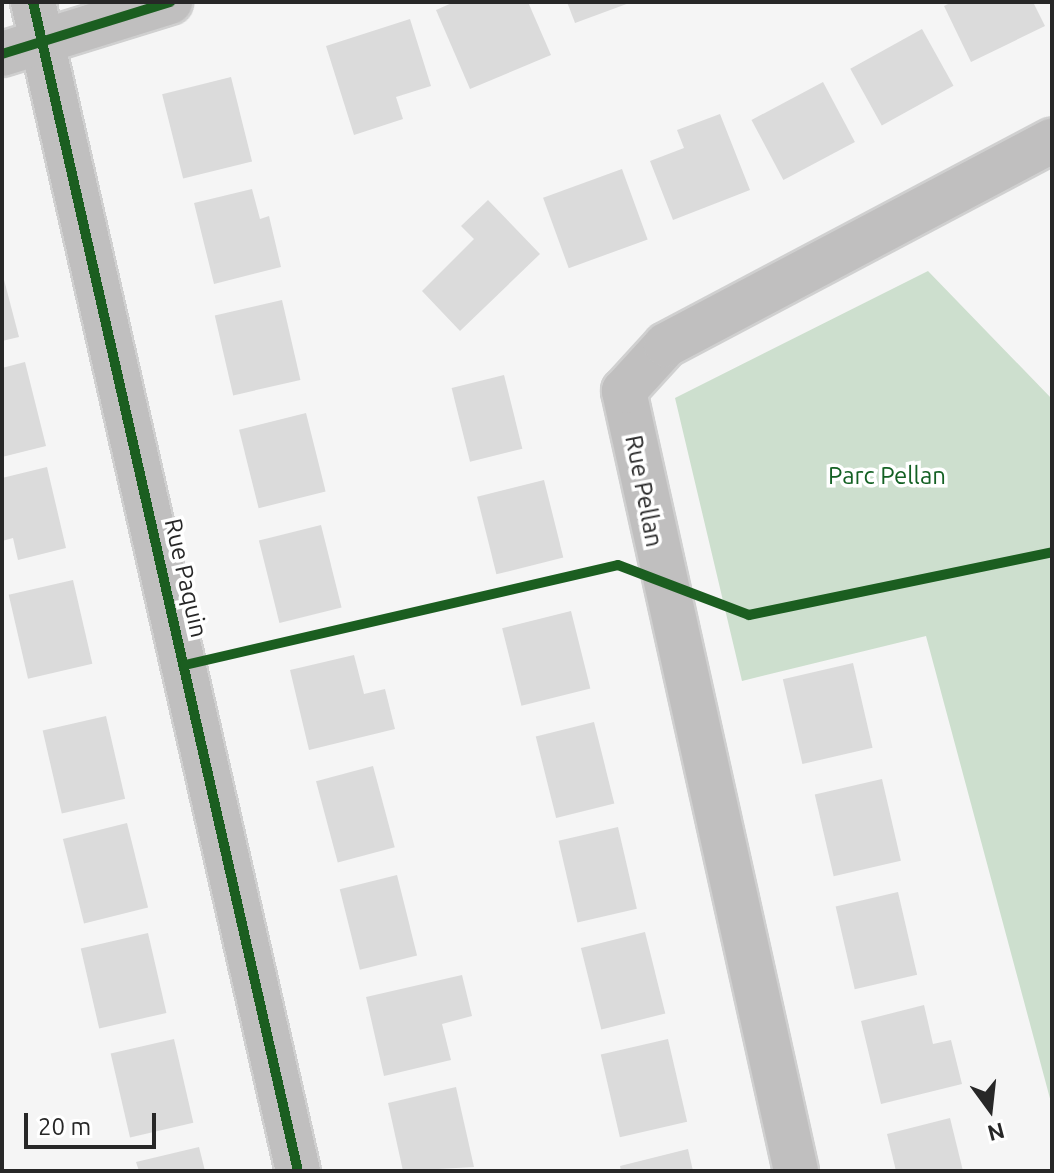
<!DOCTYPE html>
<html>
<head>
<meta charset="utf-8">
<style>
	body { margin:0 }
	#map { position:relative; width:1054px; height:1173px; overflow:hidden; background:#f5f5f5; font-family:Ubuntu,sans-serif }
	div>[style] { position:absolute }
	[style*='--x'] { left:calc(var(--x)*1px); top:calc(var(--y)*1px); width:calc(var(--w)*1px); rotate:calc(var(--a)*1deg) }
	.green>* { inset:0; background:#cddfce }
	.building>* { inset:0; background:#dbdbdb; transform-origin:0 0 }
	.roads { filter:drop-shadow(2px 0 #d0d0d0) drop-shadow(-2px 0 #d0d0d0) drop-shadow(0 2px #d0d0d0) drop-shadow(0 -2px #d0d0d0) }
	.minor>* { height:44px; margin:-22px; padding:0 22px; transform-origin:22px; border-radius:22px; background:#c0bfbf }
	.cycleway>* { height:10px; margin:-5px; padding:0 5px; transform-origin:5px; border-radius:5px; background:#1b5e20 }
	span { translate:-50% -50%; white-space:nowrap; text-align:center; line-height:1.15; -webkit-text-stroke:7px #fff; paint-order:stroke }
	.park-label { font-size:24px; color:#136023 }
	.street-label { font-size:24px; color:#272727 }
	.frame { position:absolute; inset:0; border:4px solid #272727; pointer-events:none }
	.north { position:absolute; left:950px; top:1069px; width:80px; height:80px; -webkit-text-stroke:6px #fff; paint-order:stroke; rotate:165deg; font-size:22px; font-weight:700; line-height:32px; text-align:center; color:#272727 }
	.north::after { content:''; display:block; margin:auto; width:28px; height:36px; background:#272727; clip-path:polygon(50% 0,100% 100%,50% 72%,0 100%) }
	.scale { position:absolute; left:24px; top:1113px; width:132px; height:36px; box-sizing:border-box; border:4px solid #272727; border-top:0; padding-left:10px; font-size:24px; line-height:28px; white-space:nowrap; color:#272727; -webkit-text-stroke:6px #fff; paint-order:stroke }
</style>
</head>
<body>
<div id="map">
	<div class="green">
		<i style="clip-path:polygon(928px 271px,1052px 399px,1052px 1106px,926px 636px,742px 681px,675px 398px)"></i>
	</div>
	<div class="building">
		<i style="clip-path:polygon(454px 2px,528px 2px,551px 55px,470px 89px,436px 10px)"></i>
		<i style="clip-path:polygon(567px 2px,632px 2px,575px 23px)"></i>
		<i style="clip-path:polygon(952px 2px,1033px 2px,1045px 26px,971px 62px,944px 6px)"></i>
		<i style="clip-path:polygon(410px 19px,431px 86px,396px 97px,403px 119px,354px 135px,326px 46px)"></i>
		<i style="left:922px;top:29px;width:65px;height:82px;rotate:61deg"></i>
		<i style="left:231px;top:77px;width:87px;height:71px;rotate:76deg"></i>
		<i style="left:823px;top:82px;width:68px;height:81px;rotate:62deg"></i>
		<i style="clip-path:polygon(720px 114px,750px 190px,673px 220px,650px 161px,684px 148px,677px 130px)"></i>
		<i style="left:622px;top:169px;width:75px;height:84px;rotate:70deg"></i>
		<i style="clip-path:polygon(252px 189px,260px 219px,269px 216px,281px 267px,214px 284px,194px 203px)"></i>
		<i style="clip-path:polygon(488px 200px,540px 254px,460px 331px,422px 291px,474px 239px,461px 226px)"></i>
		<i style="clip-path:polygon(2px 272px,19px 337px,2px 341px)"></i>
		<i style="left:282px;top:300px;width:82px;height:69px;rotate:77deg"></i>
		<i style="clip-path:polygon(25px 362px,46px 446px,2px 457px,2px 368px)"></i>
		<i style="left:504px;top:375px;width:76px;height:54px;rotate:76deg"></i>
		<i style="left:306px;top:413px;width:81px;height:69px;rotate:76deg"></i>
		<i style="clip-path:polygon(47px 467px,66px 548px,18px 560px,13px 538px,2px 541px,2px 478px)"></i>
		<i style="left:544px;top:480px;width:80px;height:69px;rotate:76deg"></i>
		<i style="left:321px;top:525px;width:85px;height:64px;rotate:76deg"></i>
		<i style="left:73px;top:580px;width:86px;height:66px;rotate:77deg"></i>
		<i style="left:571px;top:611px;width:80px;height:71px;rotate:76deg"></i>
		<i style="clip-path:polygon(354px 655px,364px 694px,385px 689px,395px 729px,309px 750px,290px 670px)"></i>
		<i style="left:853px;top:663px;width:87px;height:72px;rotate:77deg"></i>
		<i style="left:106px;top:716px;width:85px;height:65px;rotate:77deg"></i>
		<i style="left:594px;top:722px;width:84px;height:60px;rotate:76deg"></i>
		<i style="left:373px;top:766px;width:84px;height:59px;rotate:75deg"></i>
		<i style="left:882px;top:779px;width:84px;height:69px;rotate:77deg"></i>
		<i style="left:127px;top:823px;width:87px;height:66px;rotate:76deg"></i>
		<i style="left:618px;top:827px;width:84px;height:61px;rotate:77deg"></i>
		<i style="left:397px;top:875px;width:83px;height:59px;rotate:76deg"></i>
		<i style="left:898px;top:892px;width:85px;height:64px;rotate:77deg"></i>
		<i style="left:645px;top:932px;width:84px;height:66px;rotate:76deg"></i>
		<i style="left:148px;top:933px;width:82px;height:69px;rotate:77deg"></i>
		<i style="clip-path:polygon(462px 975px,472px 1016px,442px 1024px,451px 1060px,384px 1076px,366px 997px)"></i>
		<i style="clip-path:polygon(924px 1005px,933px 1044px,951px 1040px,962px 1084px,881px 1104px,861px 1021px)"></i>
		<i style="left:174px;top:1039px;width:86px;height:65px;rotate:77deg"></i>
		<i style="left:668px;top:1039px;width:85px;height:69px;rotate:77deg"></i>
		<i style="clip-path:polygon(456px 1087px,474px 1167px,403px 1171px,388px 1103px)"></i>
		<i style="clip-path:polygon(950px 1118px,963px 1171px,896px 1171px,887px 1134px)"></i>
		<i style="clip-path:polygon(199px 1147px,205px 1171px,139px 1171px,136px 1162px)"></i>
		<i style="clip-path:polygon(688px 1149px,693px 1171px,621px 1171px,620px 1166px)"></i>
	</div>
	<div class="roads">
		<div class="minor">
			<i style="--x:33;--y:2;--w:1199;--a:77.23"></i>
			<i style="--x:2;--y:54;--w:176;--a:-17.2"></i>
			<i style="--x:796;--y:1171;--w:799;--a:-102.44"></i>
			<i style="--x:624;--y:391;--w:62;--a:-47.6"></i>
			<i style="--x:666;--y:345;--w:437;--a:-27.9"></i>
		</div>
	</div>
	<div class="cycleway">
		<i style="--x:33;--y:2;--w:1199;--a:77.23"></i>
		<i style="--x:2;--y:54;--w:176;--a:-17.2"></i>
		<i style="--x:185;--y:665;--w:444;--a:-13"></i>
		<i style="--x:618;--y:565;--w:140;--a:20.9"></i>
		<i style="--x:749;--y:615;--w:309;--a:-11.7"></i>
	</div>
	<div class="park-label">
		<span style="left:887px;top:476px">Parc Pellan</span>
	</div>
	<div class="street-label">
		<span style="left:644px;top:491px;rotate:79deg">Rue Pellan</span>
		<span style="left:186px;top:578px;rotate:77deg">Rue Paquin</span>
	</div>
	<div class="frame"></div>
	<div class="north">N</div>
	<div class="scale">20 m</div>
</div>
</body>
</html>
